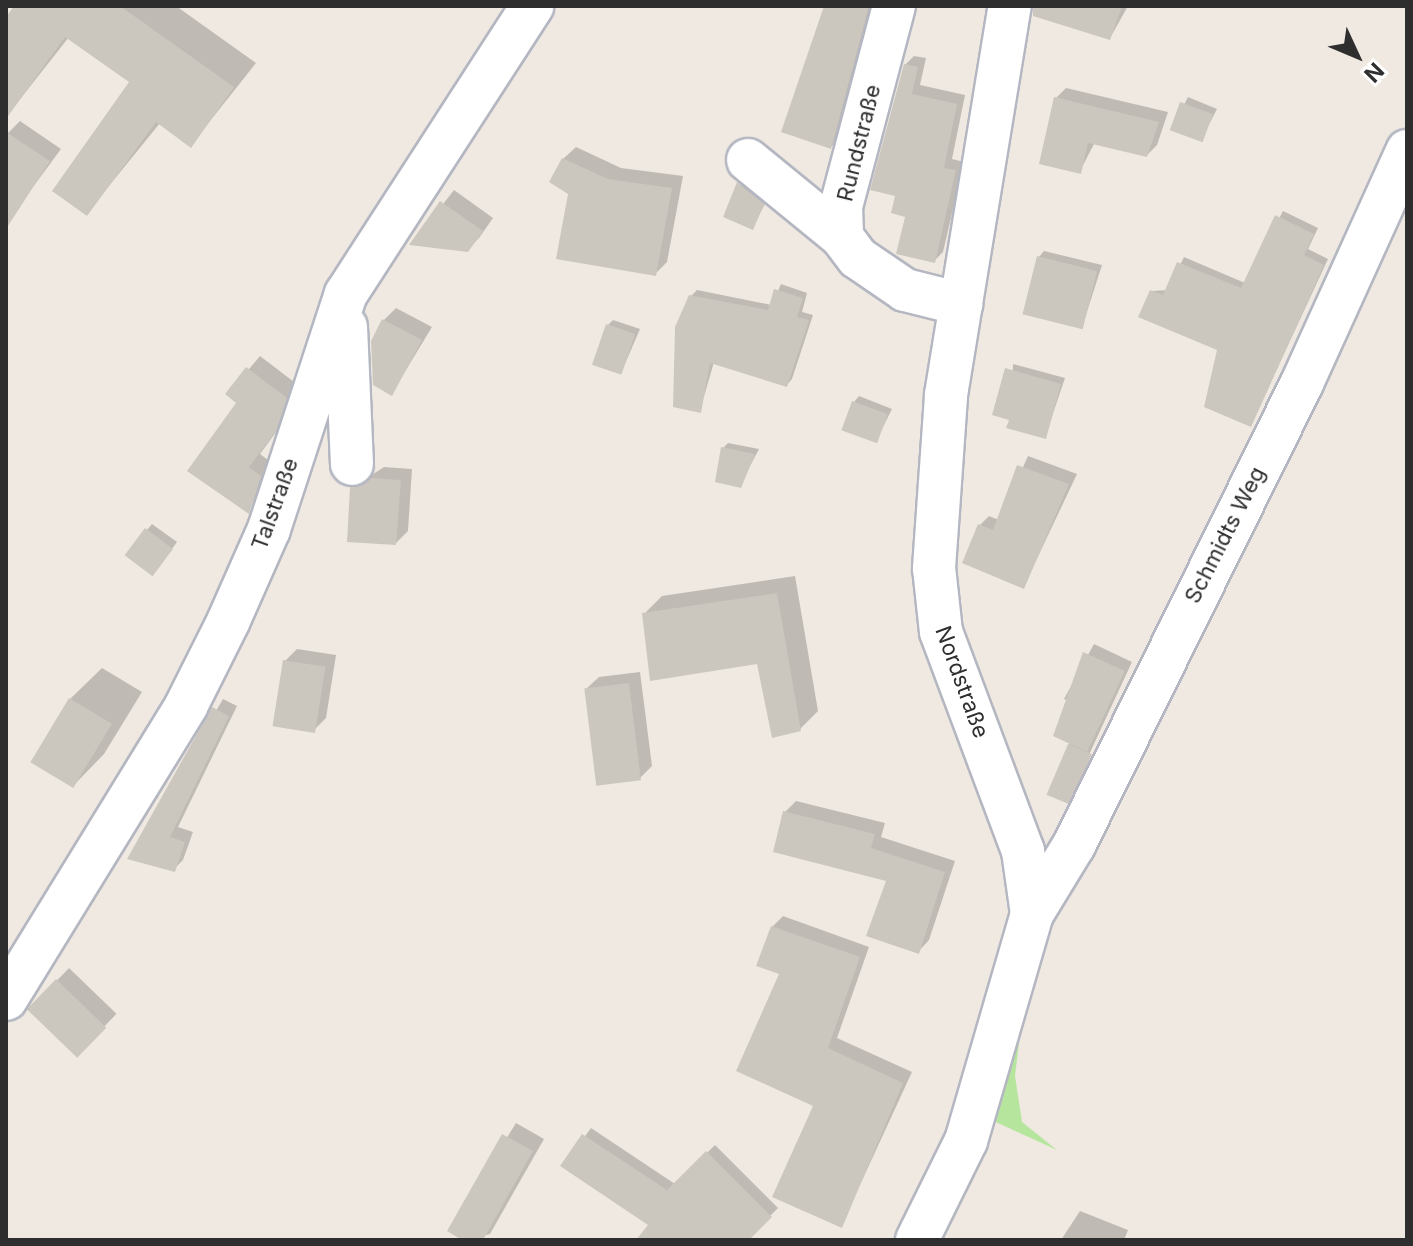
<!DOCTYPE html>
<html>
<head>
<meta charset="utf-8">
<style>
	body { margin:0 }
	#map { position:relative; width:1413px; height:1246px; overflow:hidden; background:#efe9e1; font-family:Inter,sans-serif }
	div>[style] { position:absolute }
	[style*='--x'] { left:calc(var(--x)*1px); top:calc(var(--y)*1px); width:calc(var(--w)*1px); rotate:calc(var(--a)*1deg) }
	.green>* { inset:0; background:#b6e59e }
	.shadow>* { inset:0; background:#0003; transform-origin:0 0 }
	.building>* { inset:0; background:#cbc7bf; transform-origin:0 0 }
	.roads { filter:drop-shadow(2px 0 #b4b7c1) drop-shadow(-2px 0 #b4b7c1) drop-shadow(0 2px #b4b7c1) drop-shadow(0 -2px #b4b7c1) }
	.minor>* { height:42px; margin:-21px; padding:0 21px; transform-origin:21px; border-radius:21px; background:#fff }
	span { translate:-50% -50%; white-space:nowrap; text-align:center; line-height:1.15; -webkit-text-stroke:8px #fff; paint-order:stroke }
	.street-label { font-size:22px; color:#2e2e2e }
	.frame { position:absolute; inset:0; border:8px solid #2e2e2e; pointer-events:none }
	.north { position:absolute; left:1317px; top:16px; width:80px; height:80px; -webkit-text-stroke:6px #fff; paint-order:stroke; rotate:134deg; font-size:22px; font-weight:700; line-height:32px; text-align:center; color:#2e2e2e }
	.north::after { content:''; display:block; margin:auto; width:28px; height:36px; background:#2e2e2e; clip-path:polygon(50% 0,100% 100%,50% 72%,0 100%) }
</style>
</head>
<body>
<div id="map">
	<div class="green">
		<i style="clip-path:polygon(1022px 1019px,1015px 1076px,1022px 1122px,1057px 1150px,989px 1119px)"></i>
	</div>
	<div class="shadow">
		<i style="clip-path:polygon(16px 6px,176px 6px,256px 63px,191px 145px,160px 123px,87px 213px,132px 82px,69px 37px,6px 117px,6px 20px)"></i>
		<i style="clip-path:polygon(826px 6px,883px 6px,849px 129px,831px 147px)"></i>
		<i style="clip-path:polygon(1051px 6px,1128px 6px,1110px 38px)"></i>
		<i style="clip-path:polygon(914px 56px,926px 58px,920px 85px,965px 95px,952px 159px,964px 162px,943px 252px,934px 261px,898px 194px,905px 65px)"></i>
		<i style="clip-path:polygon(1066px 88px,1168px 112px,1157px 145px,1147px 155px,1095px 142px,1080px 171px,1056px 98px)"></i>
		<i style="clip-path:polygon(1188px 97px,1217px 109px,1201px 140px,1172px 129px)"></i>
		<i style="clip-path:polygon(20px 121px,61px 149px,16px 210px,6px 203px,6px 135px)"></i>
		<i style="clip-path:polygon(576px 147px,621px 168px,683px 176px,667px 262px,655px 274px,571px 193px,563px 159px)"></i>
		<i style="clip-path:polygon(744px 178px,768px 198px,753px 227px,725px 216px)"></i>
		<i style="clip-path:polygon(454px 190px,493px 218px,479px 238px,467px 250px,413px 243px)"></i>
		<i style="clip-path:polygon(1283px 211px,1318px 228px,1308px 249px,1328px 259px,1251px 425px,1220px 349px,1152px 291px,1168px 290px,1184px 257px,1245px 283px)"></i>
		<i style="clip-path:polygon(1044px 251px,1102px 265px,1082px 327px,1039px 257px)"></i>
		<i style="clip-path:polygon(781px 284px,807px 293px,802px 312px,813px 315px,792px 379px,787px 385px,714px 362px,700px 410px,691px 296px,697px 290px,772px 305px)"></i>
		<i style="clip-path:polygon(396px 308px,432px 327px,392px 393px,384px 320px)"></i>
		<i style="clip-path:polygon(613px 320px,640px 329px,621px 373px,608px 325px)"></i>
		<i style="clip-path:polygon(260px 356px,298px 385px,287px 417px,260px 454px,272px 463px,248px 512px,238px 402px,228px 394px)"></i>
		<i style="clip-path:polygon(1013px 364px,1065px 378px,1045px 437px,1011px 419px)"></i>
		<i style="clip-path:polygon(859px 396px,892px 409px,876px 441px,854px 402px)"></i>
		<i style="clip-path:polygon(728px 443px,759px 449px,740px 485px,723px 448px)"></i>
		<i style="clip-path:polygon(1028px 456px,1077px 474px,1024px 586px,980px 525px,989px 516px,999px 520px)"></i>
		<i style="clip-path:polygon(384px 467px,412px 469px,408px 531px,396px 543px,352px 488px)"></i>
		<i style="clip-path:polygon(152px 524px,177px 542px,158px 568px,147px 530px)"></i>
		<i style="clip-path:polygon(795px 576px,818px 711px,800px 729px,759px 662px,644px 614px,662px 596px)"></i>
		<i style="clip-path:polygon(1094px 644px,1132px 662px,1067px 802px,1071px 702px,1064px 699px)"></i>
		<i style="clip-path:polygon(297px 649px,336px 655px,326px 718px,314px 730px,285px 661px)"></i>
		<i style="clip-path:polygon(102px 668px,142px 692px,104px 754px,73px 786px,70px 699px)"></i>
		<i style="clip-path:polygon(640px 672px,652px 766px,640px 778px,586px 689px,599px 677px)"></i>
		<i style="clip-path:polygon(223px 699px,237px 706px,178px 827px,193px 832px,183px 860px,174px 869px,130px 857px)"></i>
		<i style="clip-path:polygon(796px 801px,885px 823px,881px 837px,955px 861px,929px 940px,918px 952px,889px 880px,785px 812px)"></i>
		<i style="clip-path:polygon(783px 916px,869px 947px,837px 1038px,912px 1072px,841px 1226px,772px 927px)"></i>
		<i style="left:69px;top:968px;width:66px;height:57px;rotate:44deg"></i>
		<i style="clip-path:polygon(516px 1123px,544px 1139px,490px 1234px,466px 1240px,450px 1230px)"></i>
		<i style="clip-path:polygon(591px 1128px,675px 1184px,715px 1145px,778px 1208px,746px 1240px,638px 1240px,651px 1224px,563px 1166px)"></i>
		<i style="clip-path:polygon(1080px 1211px,1128px 1230px,1124px 1240px,1061px 1240px)"></i>
	</div>
	<div class="building">
		<i style="clip-path:polygon(14px 6px,120px 6px,234px 87px,191px 148px,156px 122px,87px 216px,52px 191px,129px 82px,65px 37px,6px 119px,6px 17px)"></i>
		<i style="clip-path:polygon(824px 6px,869px 6px,831px 149px,781px 132px)"></i>
		<i style="clip-path:polygon(1033px 6px,1122px 6px,1110px 40px,1033px 16px)"></i>
		<i style="clip-path:polygon(904px 64px,918px 67px,912px 94px,957px 104px,944px 168px,956px 170px,935px 263px,896px 254px,905px 217px,891px 213px,895px 196px,870px 190px)"></i>
		<i style="clip-path:polygon(1054px 97px,1159px 122px,1147px 157px,1088px 143px,1081px 174px,1039px 164px)"></i>
		<i style="left:1180px;top:102px;width:35px;height:30px;rotate:20deg"></i>
		<i style="clip-path:polygon(6px 132px,50px 161px,6px 229px)"></i>
		<i style="clip-path:polygon(562px 158px,608px 179px,672px 188px,656px 276px,556px 259px,568px 194px,549px 182px)"></i>
		<i style="clip-path:polygon(737px 182px,764px 204px,753px 230px,723px 217px)"></i>
		<i style="clip-path:polygon(440px 201px,483px 231px,468px 252px,409px 245px)"></i>
		<i style="clip-path:polygon(1275px 215px,1314px 234px,1304px 255px,1324px 265px,1251px 427px,1204px 407px,1217px 350px,1138px 317px,1150px 290px,1163px 295px,1177px 262px,1241px 288px)"></i>
		<i style="left:1037px;top:256px;width:62px;height:60px;rotate:14deg"></i>
		<i style="clip-path:polygon(774px 289px,803px 298px,797px 317px,809px 320px,787px 387px,710px 363px,701px 413px,673px 407px,675px 327px,689px 295px,768px 310px)"></i>
		<i style="clip-path:polygon(382px 319px,422px 340px,392px 396px,373px 385px,371px 341px)"></i>
		<i style="left:606px;top:324px;width:31px;height:43px;rotate:19deg"></i>
		<i style="clip-path:polygon(246px 367px,287px 398px,276px 431px,249px 467px,261px 476px,249px 514px,187px 471px,236px 403px,225px 394px)"></i>
		<i style="clip-path:polygon(1005px 368px,1061px 384px,1046px 439px,1006px 428px,1009px 420px,992px 415px)"></i>
		<i style="left:852px;top:401px;width:38px;height:31px;rotate:20deg"></i>
		<i style="clip-path:polygon(721px 447px,755px 454px,741px 488px,715px 482px)"></i>
		<i style="clip-path:polygon(1017px 465px,1069px 484px,1024px 589px,962px 563px,978px 524px,993px 530px)"></i>
		<i style="clip-path:polygon(371px 478px,401px 480px,396px 545px,347px 542px,350px 487px)"></i>
		<i style="left:145px;top:528px;width:35px;height:34px;rotate:37deg"></i>
		<i style="clip-path:polygon(777px 593px,801px 731px,772px 738px,757px 664px,650px 681px,642px 613px)"></i>
		<i style="clip-path:polygon(1083px 652px,1125px 671px,1087px 752px,1053px 736px)"></i>
		<i style="left:283px;top:660px;width:43px;height:67px;rotate:9deg"></i>
		<i style="left:629px;top:683px;width:98px;height:45px;rotate:83deg"></i>
		<i style="left:69px;top:698px;width:50px;height:75px;rotate:31deg"></i>
		<i style="clip-path:polygon(212px 707px,229px 716px,170px 837px,185px 842px,175px 872px,127px 859px)"></i>
		<i style="left:1068px;top:744px;width:26px;height:55px;rotate:23deg"></i>
		<i style="clip-path:polygon(783px 811px,875px 834px,871px 848px,945px 872px,919px 954px,866px 936px,886px 881px,773px 852px)"></i>
		<i style="clip-path:polygon(771px 926px,860px 957px,828px 1048px,903px 1083px,842px 1228px,772px 1197px,813px 1106px,736px 1071px,779px 974px,756px 966px)"></i>
		<i style="left:56px;top:979px;width:70px;height:42px;rotate:44deg"></i>
		<i style="clip-path:polygon(502px 1134px,533px 1151px,483px 1240px,462px 1240px,447px 1231px)"></i>
		<i style="clip-path:polygon(582px 1134px,667px 1190px,706px 1151px,772px 1217px,749px 1240px,636px 1240px,648px 1225px,560px 1166px)"></i>
	</div>
	<div class="roads">
		<div class="minor">
			<i style="--x:894;--y:6;--w:207;--a:104.8"></i>
			<i style="--x:841;--y:206;--w:31;--a:88"></i>
			<i style="--x:842;--y:237;--w:26;--a:53"></i>
			<i style="--x:858;--y:258;--w:57;--a:34.2"></i>
			<i style="--x:905;--y:290;--w:58;--a:14"></i>
			<i style="--x:748;--y:160;--w:122;--a:39.3"></i>
			<i style="--x:346;--y:327;--w:137;--a:87.5"></i>
			<i style="--x:1032;--y:914;--w:81;--a:-58.7"></i>
			<i style="--x:1074;--y:845;--w:515;--a:-63.73"></i>
			<i style="--x:1302;--y:383;--w:255;--a:-65.6"></i>
			<i style="--x:6;--y:999;--w:344;--a:-58.4"></i>
			<i style="--x:186;--y:706;--w:94;--a:-63.4"></i>
			<i style="--x:228;--y:622;--w:102;--a:-66.2"></i>
			<i style="--x:269;--y:529;--w:247;--a:-71.9"></i>
			<i style="--x:346;--y:294;--w:343;--a:-57.1"></i>
			<i style="--x:917;--y:1240;--w:110;--a:-63.7"></i>
			<i style="--x:966;--y:1141;--w:236;--a:-73.8"></i>
			<i style="--x:1032;--y:914;--w:64;--a:-98.1"></i>
			<i style="--x:1023;--y:851;--w:234;--a:-110.5"></i>
			<i style="--x:941;--y:632;--w:64;--a:-96.2"></i>
			<i style="--x:934;--y:568;--w:173;--a:-86"></i>
			<i style="--x:946;--y:395;--w:394;--a:-80.7"></i>
		</div>
	</div>
	<div class="street-label">
		<span style="left:859px;top:143px;rotate:-76deg">Rundstraße</span>
		<span style="left:275px;top:504px;rotate:-70deg">Talstraße</span>
		<span style="left:1225px;top:535px;rotate:-63deg">Schmidts Weg</span>
		<span style="left:962px;top:682px;rotate:70deg">Nordstraße</span>
	</div>
	<div class="frame"></div>
	<div class="north">N</div>
</div>
</body>
</html>
